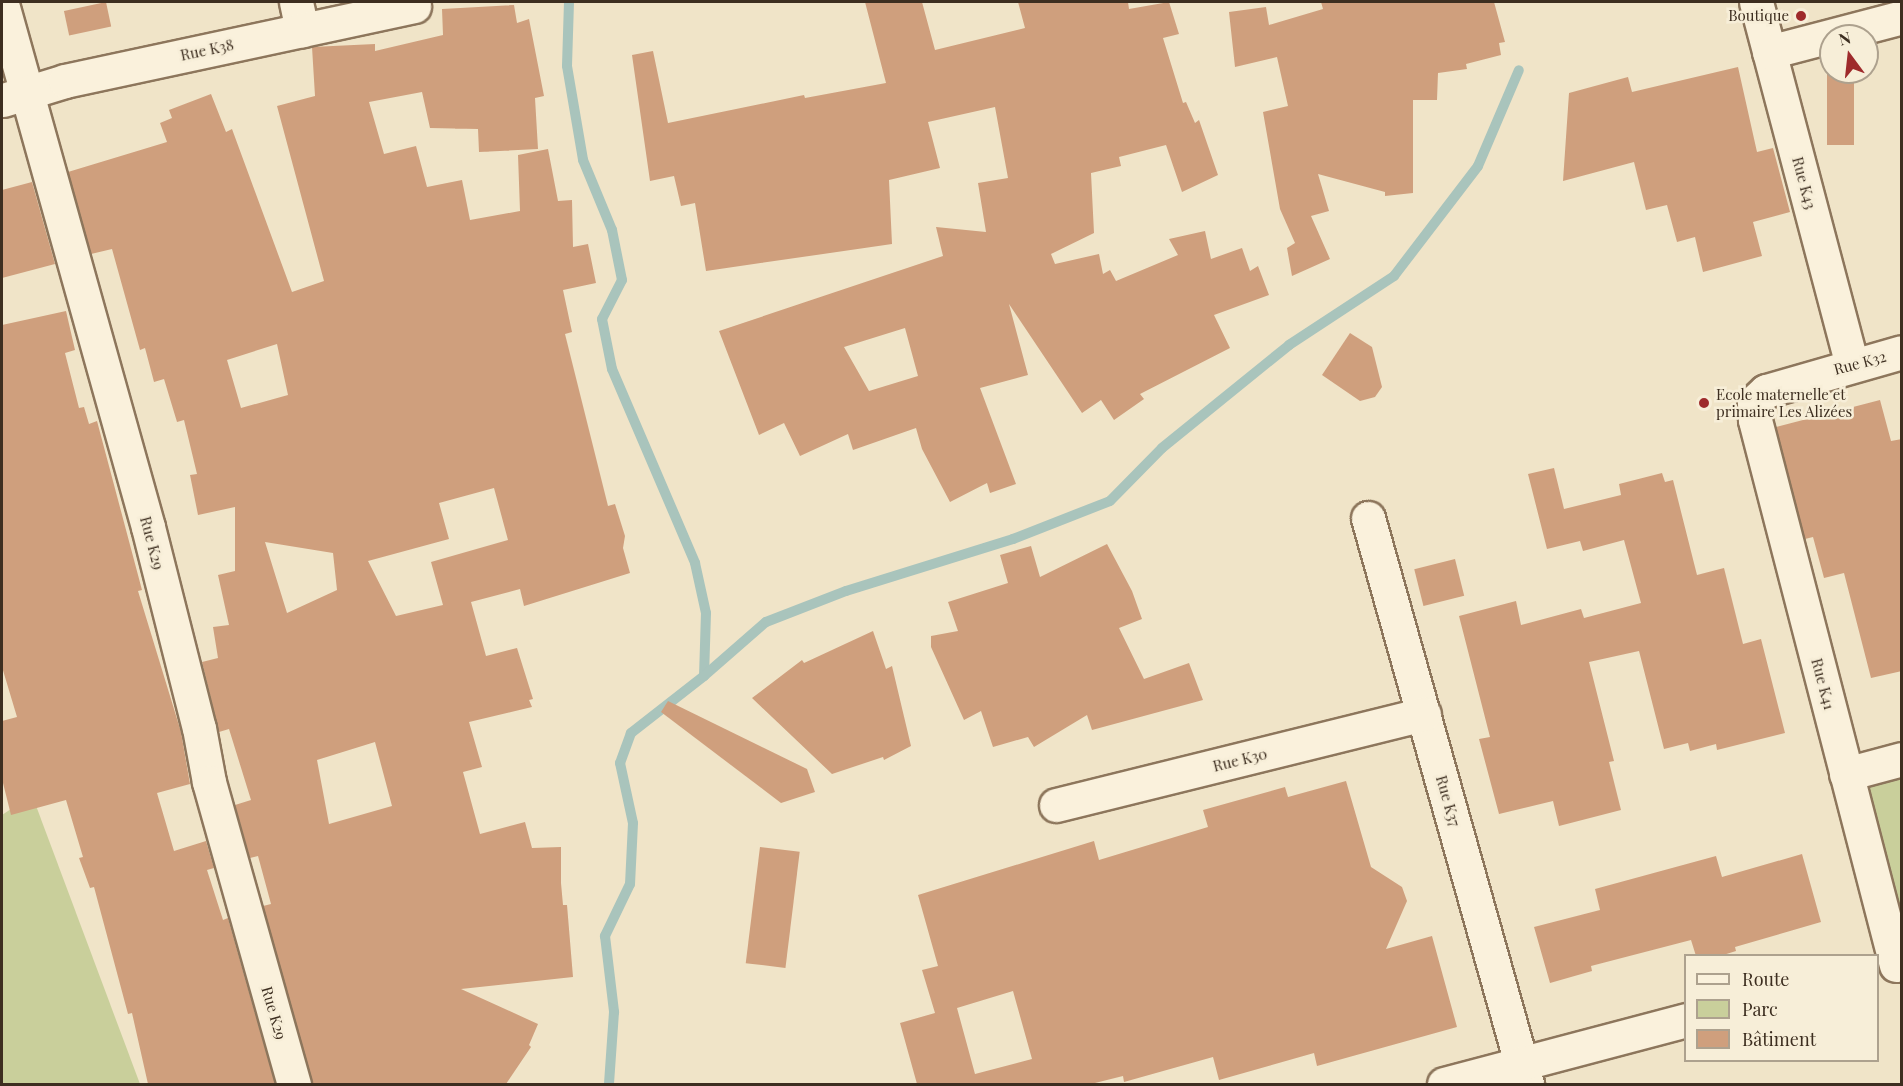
<!DOCTYPE html>
<html>
<head>
<meta charset="utf-8">
<style>
	body { margin:0 }
	#map { position:relative; width:1903px; height:1086px; overflow:hidden; background:#f0e4c8; font-family:"Playfair Display",serif }
	div>[style] { position:absolute }
	[style*='--x'] { left:calc(var(--x)*1px); top:calc(var(--y)*1px); width:calc(var(--w)*1px); rotate:calc(var(--a)*1deg) }
	.green>* { inset:0; background:#c9cf9b }
	.stream>* { height:10px; margin:-5px; padding:0 5px; transform-origin:5px; border-radius:5px; background:#a9c4bc }
	.building>* { inset:0; background:#cf9f7d; transform-origin:0 0 }
	.roads { filter:drop-shadow(2px 0 #8d765c) drop-shadow(-2px 0 #8d765c) drop-shadow(0 2px #8d765c) drop-shadow(0 -2px #8d765c) }
	.minor>* { height:33px; margin:-16.5px; padding:0 16.5px; transform-origin:16.5px; border-radius:16.5px; background:#faf1dc }
	.dots>* { width:16px; height:16px; translate:-50% -50%; box-sizing:border-box; border:3px solid #f7eed8; border-radius:50% }
	span { translate:-50% -50%; white-space:nowrap; text-align:center; line-height:1.15; -webkit-text-stroke:5px #f7eed8; paint-order:stroke }
	.poi-label { font-size:15px; color:#3d2e20 }
	.right { translate:-100% -50%; text-align:right }
	.left { translate:0 -50%; text-align:left }
	.street-label { font-size:15px; color:#3d2e20 }
	.frame { position:absolute; inset:0; border:3px solid #3d2e20; pointer-events:none }
	.legend { position:absolute; left:1684px; top:954px; width:195px; height:108px; box-sizing:border-box; background:#f7eed8; border:2px solid #ada18e; margin:0; padding:8px 10px; list-style:none; font-size:18px; color:#3d2e20 }
	.legend li { display:flex; align-items:center; gap:12px; height:30px }
	.legend b { width:30px; border:2px solid #ada18e }
	.north { position:absolute; left:1819px; top:24px; width:60px; height:60px; box-sizing:border-box; background:#f7eed8; border:2px solid #ada18e; border-radius:50%; rotate:345deg; font-size:16px; font-weight:700; line-height:24px; text-align:center; color:#3d2e20 }
	.north::after { content:''; display:block; margin:auto; width:21px; height:27px; background:#9e2a2b; clip-path:polygon(50% 0,100% 100%,50% 72%,0 100%) }
</style>
</head>
<body>
<div id="map">
	<div class="green">
		<i style="clip-path:polygon(1901px 748px,1901px 915px,1865px 785px)"></i>
		<i style="clip-path:polygon(32px 795px,140px 1084px,2px 1084px,2px 815px)"></i>
	</div>
	<div class="stream">
		<i style="--x:569;--y:2;--w:64;--a:91.8"></i>
		<i style="--x:567;--y:66;--w:95;--a:80.3"></i>
		<i style="--x:583;--y:160;--w:76;--a:67.5"></i>
		<i style="--x:612;--y:230;--w:51;--a:78.7"></i>
		<i style="--x:622;--y:280;--w:44;--a:117.1"></i>
		<i style="--x:602;--y:319;--w:51;--a:78.7"></i>
		<i style="--x:612;--y:369;--w:211;--a:66.8"></i>
		<i style="--x:695;--y:563;--w:51;--a:77.6"></i>
		<i style="--x:706;--y:613;--w:63;--a:91.8"></i>
		<i style="--x:704;--y:676;--w:93;--a:142"></i>
		<i style="--x:631;--y:733;--w:32;--a:110"></i>
		<i style="--x:620;--y:763;--w:61;--a:77.8"></i>
		<i style="--x:633;--y:823;--w:61;--a:92.8"></i>
		<i style="--x:630;--y:884;--w:58;--a:115.7"></i>
		<i style="--x:605;--y:936;--w:77;--a:83.2"></i>
		<i style="--x:614;--y:1012;--w:72;--a:94"></i>
		<i style="--x:704;--y:676;--w:82;--a:-41.1"></i>
		<i style="--x:766;--y:622;--w:86;--a:-21.2"></i>
		<i style="--x:846;--y:591;--w:175;--a:-17.3"></i>
		<i style="--x:1013;--y:539;--w:104;--a:-21.4"></i>
		<i style="--x:1110;--y:501;--w:74;--a:-45.5"></i>
		<i style="--x:1162;--y:448;--w:164;--a:-39"></i>
		<i style="--x:1289;--y:345;--w:126;--a:-33.3"></i>
		<i style="--x:1394;--y:276;--w:138;--a:-52.6"></i>
		<i style="--x:1478;--y:166;--w:104;--a:-66.9"></i>
	</div>
	<div class="building">
		<i style="left:106px;top:2px;width:25px;height:43px;rotate:78deg"></i>
		<i style="clip-path:polygon(evenodd,865px 2px,922px 2px,935px 50px,1025px 28px,1018px 2px,1128px 2px,1129px 9px,1169px 2px,1179px 34px,1163px 38px,1183px 103px,1186px 102px,1195px 123px,1199px 120px,1218px 175px,1182px 192px,1166px 145px,1119px 157px,1121px 166px,1091px 173px,1094px 233px,1051px 254px,1055px 264px,1099px 254px,1103px 274px,1110px 270px,1116px 281px,1178px 255px,1169px 239px,1205px 231px,1211px 259px,1242px 248px,1250px 271px,1258px 266px,1269px 295px,1214px 315px,1230px 348px,1140px 394px,1144px 399px,1114px 420px,1101px 400px,1082px 413px,1009px 304px,1028px 375px,980px 388px,1016px 484px,990px 493px,987px 483px,950px 502px,922px 449px,916px 428px,853px 450px,848px 434px,800px 456px,784px 423px,759px 435px,719px 331px,943px 256px,936px 227px,986px 232px,978px 183px,1008px 178px,995px 107px,928px 122px,940px 168px,889px 180px,892px 244px,706px 271px,695px 203px,681px 206px,674px 176px,650px 181px,632px 55px,653px 51px,668px 123px,804px 95px,805px 98px,886px 83px,865px 2px,905px 328px,918px 376px,869px 391px,844px 347px,905px 328px)"></i>
		<i style="clip-path:polygon(1321px 2px,1494px 2px,1505px 42px,1499px 43px,1501px 55px,1466px 64px,1467px 69px,1438px 73px,1437px 100px,1413px 100px,1413px 193px,1385px 196px,1385px 192px,1318px 174px,1329px 211px,1311px 216px,1330px 259px,1292px 276px,1287px 248px,1295px 243px,1280px 209px,1263px 112px,1288px 106px,1277px 57px,1235px 67px,1229px 12px,1266px 7px,1269px 25px,1323px 9px)"></i>
		<i style="clip-path:polygon(evenodd,514px 5px,517px 23px,529px 19px,544px 96px,535px 98px,538px 149px,479px 152px,478px 129px,430px 128px,422px 92px,369px 102px,384px 154px,416px 146px,427px 187px,462px 180px,470px 220px,520px 211px,518px 155px,548px 149px,558px 201px,572px 200px,573px 247px,588px 244px,596px 283px,563px 290px,572px 332px,565px 334px,608px 506px,615px 504px,625px 536px,623px 548px,630px 573px,524px 606px,520px 589px,471px 602px,486px 656px,517px 648px,533px 699px,529px 700px,532px 707px,469px 722px,482px 767px,463px 772px,480px 834px,525px 822px,532px 848px,561px 847px,561px 883px,563px 905px,567px 905px,573px 977px,461px 989px,538px 1024px,529px 1045px,531px 1047px,506px 1084px,312px 1084px,263px 906px,271px 904px,258px 856px,250px 858px,235px 805px,251px 800px,229px 729px,219px 732px,202px 662px,218px 658px,213px 627px,229px 625px,218px 575px,235px 571px,235px 507px,198px 515px,190px 475px,197px 474px,184px 420px,177px 422px,164px 379px,154px 382px,145px 348px,140px 350px,112px 249px,91px 254px,68px 172px,167px 142px,160px 123px,172px 118px,169px 110px,211px 94px,226px 132px,232px 129px,292px 292px,324px 281px,277px 106px,315px 96px,312px 47px,375px 44px,375px 51px,443px 35px,442px 9px,514px 5px,277px 344px,288px 395px,241px 408px,227px 360px,277px 344px,514px 5px,494px 488px,508px 540px,431px 562px,443px 605px,396px 616px,368px 561px,449px 539px,439px 503px,494px 488px,514px 5px,265px 542px,333px 553px,337px 590px,287px 613px,265px 542px,514px 5px,375px 742px,392px 806px,329px 824px,317px 760px,375px 742px)"></i>
		<i style="clip-path:polygon(1738px 67px,1757px 152px,1773px 148px,1790px 212px,1753px 222px,1762px 256px,1703px 272px,1695px 237px,1677px 242px,1667px 205px,1646px 210px,1634px 162px,1563px 181px,1569px 93px,1628px 77px,1632px 92px)"></i>
		<i style="left:1827px;top:72px;width:27px;height:73px"></i>
		<i style="clip-path:polygon(32px 182px,55px 264px,2px 278px,2px 190px)"></i>
		<i style="clip-path:polygon(66px 311px,75px 350px,65px 353px,79px 408px,84px 407px,89px 424px,97px 421px,142px 590px,138px 591px,181px 732px,190px 784px,157px 793px,174px 851px,206px 841px,214px 868px,207px 870px,223px 920px,228px 918px,275px 1084px,148px 1084px,132px 1013px,128px 1014px,94px 887px,90px 888px,79px 858px,83px 857px,66px 800px,11px 815px,2px 779px,2px 721px,17px 717px,2px 667px,2px 325px)"></i>
		<i style="clip-path:polygon(1350px 333px,1372px 347px,1382px 387px,1375px 397px,1360px 401px,1322px 375px)"></i>
		<i style="clip-path:polygon(1880px 400px,1891px 441px,1902px 439px,1902px 671px,1871px 678px,1844px 573px,1824px 578px,1813px 537px,1805px 539px,1776px 427px)"></i>
		<i style="clip-path:polygon(1554px 468px,1564px 509px,1621px 495px,1619px 484px,1662px 473px,1665px 482px,1673px 480px,1697px 575px,1724px 568px,1743px 644px,1761px 639px,1785px 733px,1717px 750px,1716px 744px,1690px 751px,1688px 743px,1664px 749px,1639px 651px,1589px 662px,1614px 761px,1609px 762px,1621px 810px,1559px 826px,1553px 801px,1499px 814px,1479px 739px,1490px 737px,1459px 616px,1516px 601px,1521px 625px,1581px 609px,1584px 618px,1641px 603px,1624px 540px,1583px 551px,1580px 541px,1547px 549px,1528px 474px)"></i>
		<i style="clip-path:polygon(1107px 544px,1132px 591px,1142px 619px,1119px 628px,1144px 679px,1189px 663px,1203px 700px,1092px 730px,1087px 715px,1034px 747px,1028px 737px,993px 747px,981px 711px,964px 720px,931px 647px,931px 636px,958px 631px,948px 602px,1008px 583px,1000px 555px,1031px 546px,1040px 577px)"></i>
		<i style="left:1455px;top:559px;width:38px;height:42px;rotate:76deg"></i>
		<i style="clip-path:polygon(873px 631px,886px 669px,892px 666px,911px 746px,884px 760px,883px 757px,832px 774px,752px 698px,802px 660px,804px 663px)"></i>
		<i style="clip-path:polygon(668px 701px,807px 769px,815px 792px,781px 803px,661px 712px)"></i>
		<i style="clip-path:polygon(evenodd,1346px 781px,1371px 867px,1402px 887px,1407px 901px,1386px 949px,1432px 936px,1457px 1027px,1317px 1066px,1314px 1053px,1219px 1080px,1213px 1057px,1124px 1082px,1123px 1076px,1091px 1084px,917px 1084px,900px 1023px,935px 1013px,922px 970px,938px 966px,918px 895px,1094px 841px,1099px 860px,1208px 827px,1203px 810px,1285px 787px,1288px 797px,1346px 781px,1013px 991px,1032px 1059px,975px 1074px,957px 1008px,1013px 991px)"></i>
		<i style="left:760px;top:847px;width:40px;height:117px;rotate:7deg"></i>
		<i style="clip-path:polygon(1802px 854px,1821px 922px,1735px 947px,1736px 951px,1720px 956px,1696px 956px,1691px 940px,1591px 966px,1592px 971px,1550px 983px,1534px 927px,1600px 910px,1595px 889px,1716px 856px,1722px 877px)"></i>
	</div>
	<div class="roads">
		<div class="minor">
			<i style="--x:296;--y:2;--w:29;--a:78"></i>
			<i style="--x:1756;--y:2;--w:375;--a:75.2"></i>
			<i style="--x:2;--y:4;--w:543;--a:74.4"></i>
			<i style="--x:148;--y:527;--w:207;--a:75.8"></i>
			<i style="--x:199;--y:728;--w:55;--a:79.5"></i>
			<i style="--x:209;--y:782;--w:314;--a:74.3"></i>
			<i style="--x:1769;--y:52;--w:138;--a:-14.7"></i>
			<i style="--x:3;--y:100;--w:65;--a:-17"></i>
			<i style="--x:65;--y:81;--w:357;--a:-12.1"></i>
			<i style="--x:1368;--y:518;--w:588;--a:74.31"></i>
			<i style="--x:1846;--y:774;--w:58;--a:-15"></i>
			<i style="--x:1056;--y:805;--w:379;--a:-13.9"></i>
			<i style="--x:1896;--y:965;--w:563;--a:-104.51"></i>
			<i style="--x:1755;--y:420;--w:18;--a:-93"></i>
			<i style="--x:1754;--y:402;--w:16;--a:-43"></i>
			<i style="--x:1766;--y:391;--w:141;--a:-16"></i>
			<i style="--x:1444;--y:1084;--w:250;--a:-14.8"></i>
		</div>
	</div>
	<div class="dots">
		<i style="left:1801px;top:16px;background:#9e2a2b"></i>
		<i style="left:1704px;top:403px;background:#9e2a2b"></i>
	</div>
	<div class="poi-label">
		<span class="right" style="left:1789px;top:16px">Boutique</span>
		<span class="left" style="left:1716px;top:403px">Ecole maternelle et<br>primaire Les Alizées</span>
	</div>
	<div class="street-label">
		<span style="left:207px;top:50px;rotate:-12deg">Rue K38</span>
		<span style="left:1804px;top:183px;rotate:75deg">Rue K43</span>
		<span style="left:1860px;top:363px;rotate:-15deg">Rue K32</span>
		<span style="left:152px;top:543px;rotate:75deg">Rue K29</span>
		<span style="left:1823px;top:684px;rotate:75deg">Rue K41</span>
		<span style="left:1240px;top:760px;rotate:-14deg">Rue K30</span>
		<span style="left:1448px;top:801px;rotate:74deg">Rue K37</span>
		<span style="left:274px;top:1013px;rotate:74deg">Rue K29</span>
	</div>
	<div class="frame"></div>
	<ul class="legend">
	<li><b style="height:8px;background:#faf1dc"></b>Route</li>
	<li><b style="height:16px;background:#c9cf9b"></b>Parc</li>
	<li><b style="height:16px;background:#cf9f7d"></b>Bâtiment</li>
	</ul>
	<div class="north">N</div>
</div>
</body>
</html>
